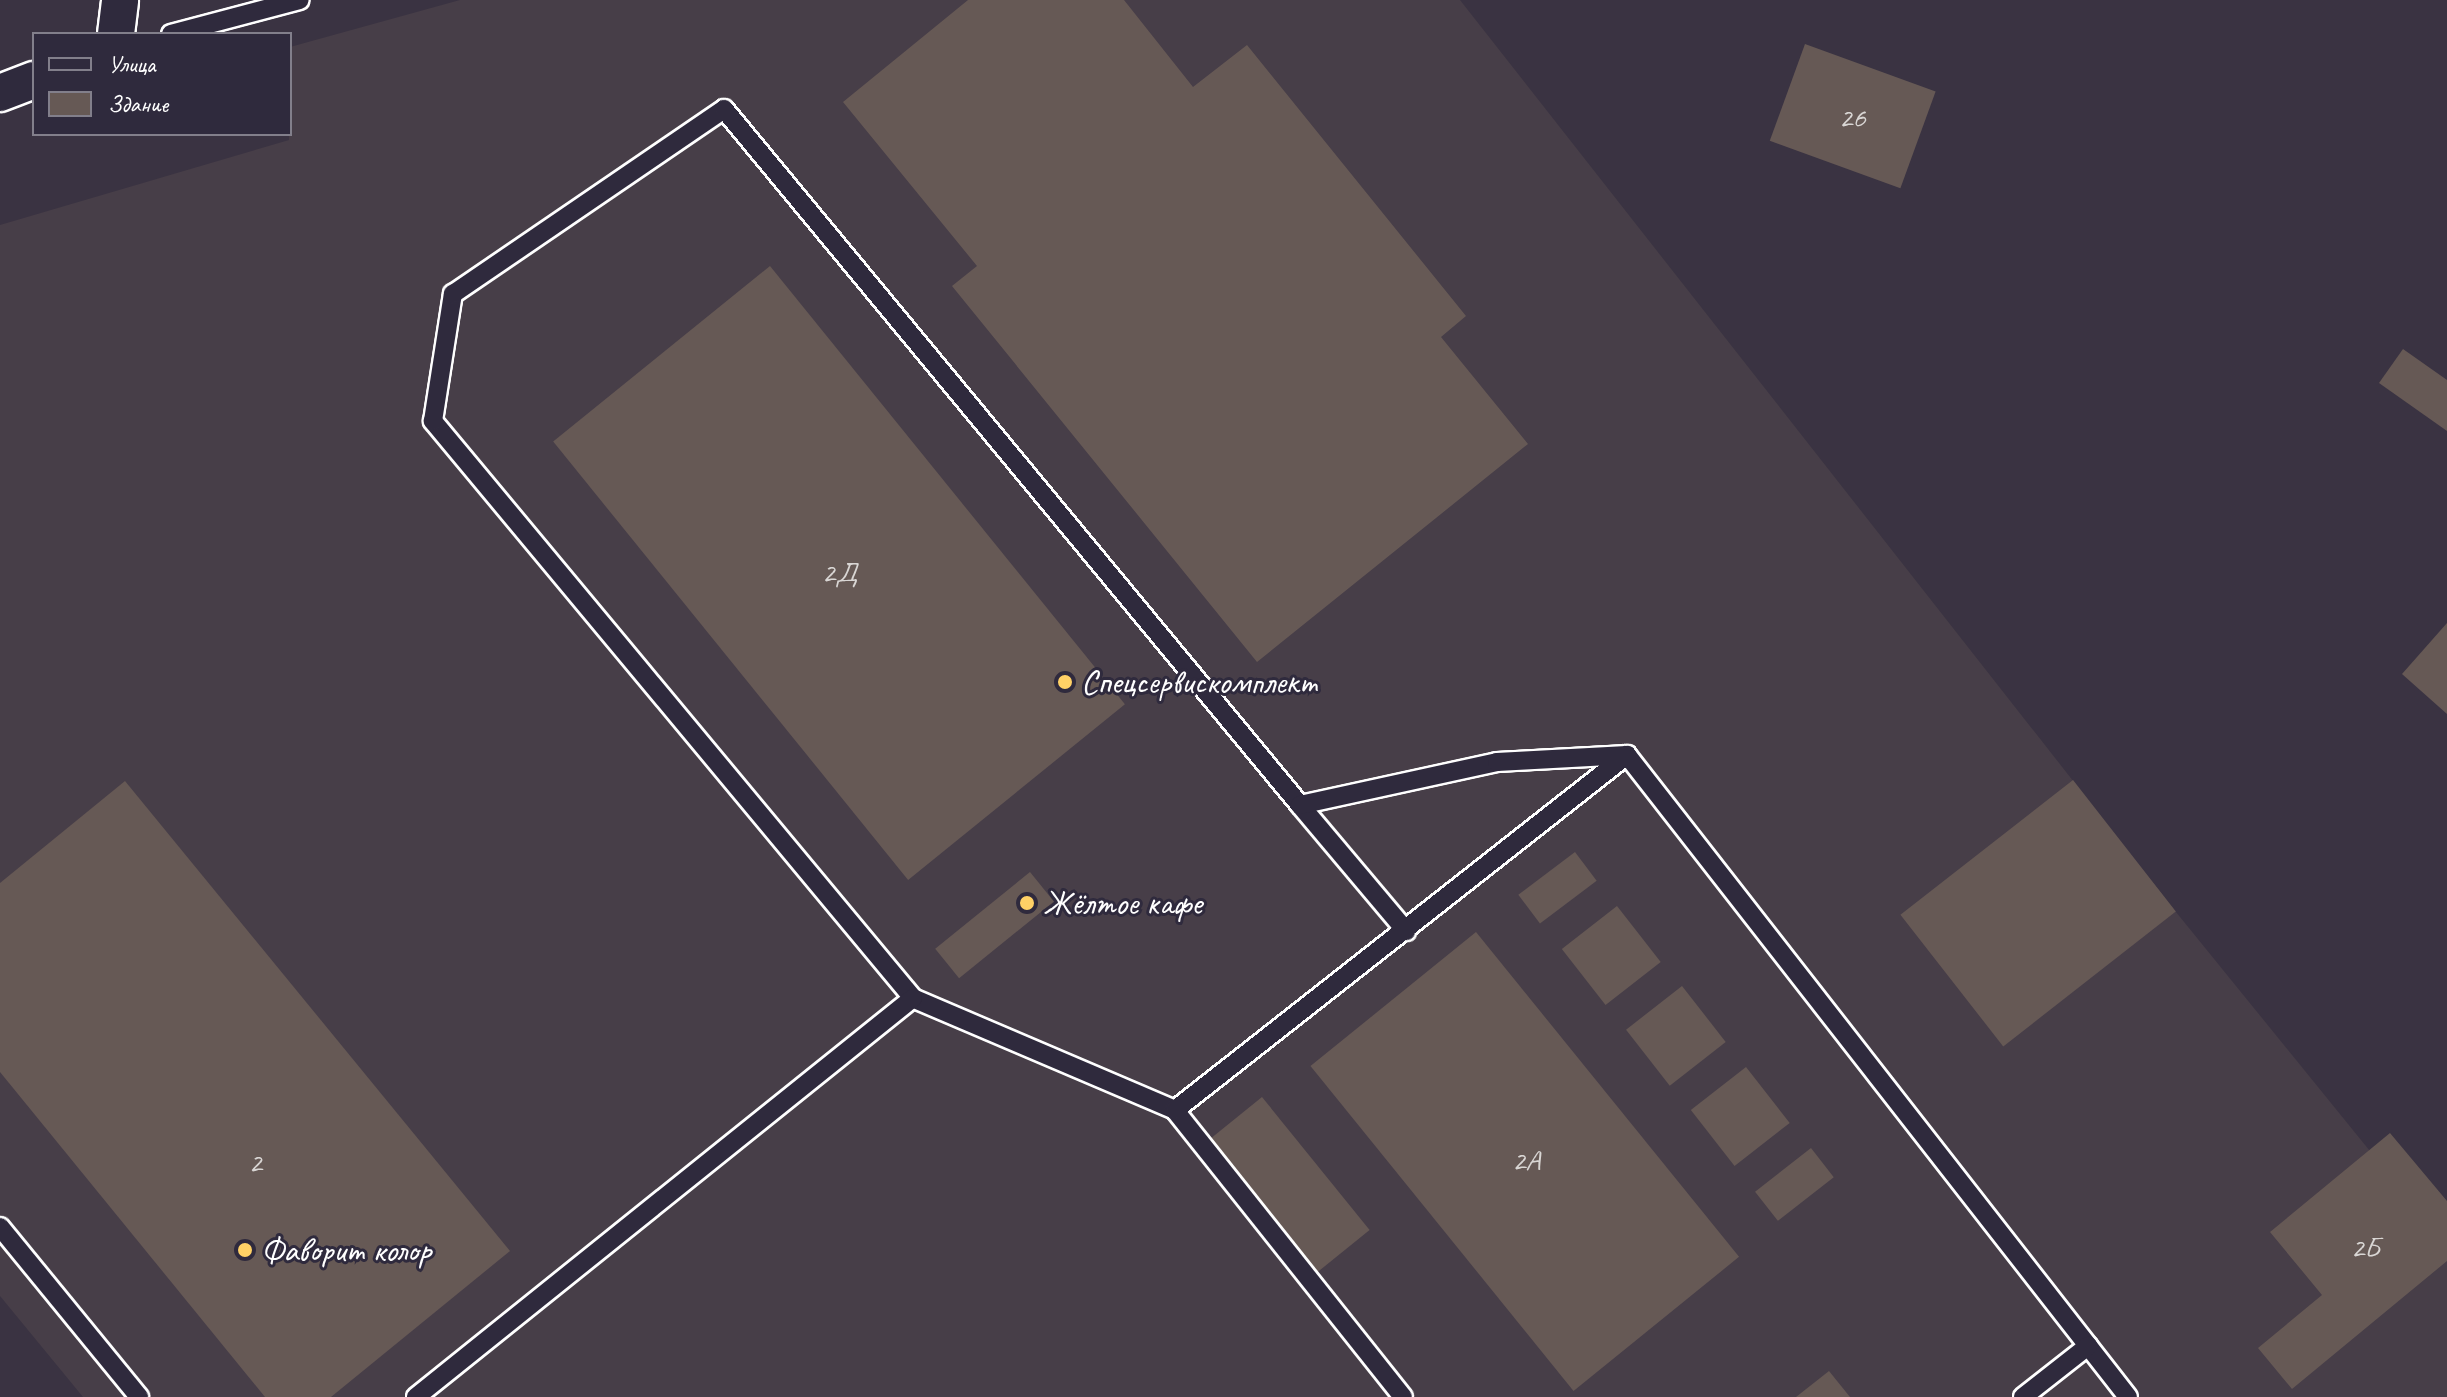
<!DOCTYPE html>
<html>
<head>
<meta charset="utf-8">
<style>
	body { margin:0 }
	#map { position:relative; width:2447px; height:1397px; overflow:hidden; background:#3a3342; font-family:Caveat,sans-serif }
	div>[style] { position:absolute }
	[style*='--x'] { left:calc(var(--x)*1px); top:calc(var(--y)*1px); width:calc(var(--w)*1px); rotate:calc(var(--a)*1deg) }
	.built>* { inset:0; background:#473e48 }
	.building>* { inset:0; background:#665955; transform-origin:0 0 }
	.roads { filter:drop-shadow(2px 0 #fff) drop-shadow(-2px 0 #fff) drop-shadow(0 2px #fff) drop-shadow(0 -2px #fff) }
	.service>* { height:18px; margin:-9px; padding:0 9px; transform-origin:9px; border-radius:9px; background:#2f2a3d }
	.minor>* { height:36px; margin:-18px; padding:0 18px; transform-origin:18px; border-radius:18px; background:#2f2a3d }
	.dots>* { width:22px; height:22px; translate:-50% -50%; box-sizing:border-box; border:4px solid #2f2a3d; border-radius:50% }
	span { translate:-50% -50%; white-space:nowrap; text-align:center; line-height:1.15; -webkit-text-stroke:6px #2f2a3d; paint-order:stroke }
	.number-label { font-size:30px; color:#d9d6d4 }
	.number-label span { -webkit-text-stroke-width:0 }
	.poi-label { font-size:34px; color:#fff }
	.left { translate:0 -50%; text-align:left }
	.legend { position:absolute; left:32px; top:32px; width:260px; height:104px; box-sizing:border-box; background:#2f2a3d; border:2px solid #827f8b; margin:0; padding:10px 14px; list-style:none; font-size:24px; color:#fff }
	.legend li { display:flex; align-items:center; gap:16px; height:40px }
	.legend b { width:40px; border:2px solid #827f8b }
</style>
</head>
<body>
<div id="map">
	<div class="built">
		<i style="clip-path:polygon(460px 0,1460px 0,2176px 912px,2447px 1246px,2447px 1397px,83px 1397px,0 1296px,0 225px,289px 140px,290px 47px)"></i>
	</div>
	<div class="building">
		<i style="clip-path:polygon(968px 0,1124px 0,1193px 87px,1247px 45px,1466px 316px,1441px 337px,1528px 444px,1257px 662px,952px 286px,977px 266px,843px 102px)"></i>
		<i style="left:1805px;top:44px;width:139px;height:103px;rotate:20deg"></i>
		<i style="left:770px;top:266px;width:564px;height:279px;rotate:51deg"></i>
		<i style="clip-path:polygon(2403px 349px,2447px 380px,2447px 431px,2379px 383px)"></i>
		<i style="clip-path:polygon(2447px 623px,2447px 714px,2402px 674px)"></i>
		<i style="left:2073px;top:780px;width:167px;height:219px;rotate:52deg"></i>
		<i style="clip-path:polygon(125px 781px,510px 1251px,331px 1397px,265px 1397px,0 1072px,0 883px)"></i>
		<i style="left:1575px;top:852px;width:36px;height:71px;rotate:53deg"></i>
		<i style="left:1030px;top:872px;width:38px;height:122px;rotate:51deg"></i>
		<i style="left:1617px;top:906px;width:71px;height:70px;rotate:52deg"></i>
		<i style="left:1476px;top:932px;width:418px;height:213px;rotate:51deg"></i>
		<i style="left:1682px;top:986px;width:71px;height:71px;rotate:52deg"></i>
		<i style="left:1746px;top:1067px;width:71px;height:70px;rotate:52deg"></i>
		<i style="left:1262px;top:1097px;width:171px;height:68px;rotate:51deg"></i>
		<i style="clip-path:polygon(2390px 1133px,2447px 1201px,2447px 1261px,2292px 1389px,2258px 1348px,2322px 1295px,2270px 1232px)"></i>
		<i style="left:1811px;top:1148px;width:37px;height:71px;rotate:52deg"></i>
		<i style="clip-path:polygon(1829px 1371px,1850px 1397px,1796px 1397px)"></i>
	</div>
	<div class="roads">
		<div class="service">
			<i style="--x:171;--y:34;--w:133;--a:-14.8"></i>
			<i style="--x:1300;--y:805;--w:165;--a:49.9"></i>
			<i style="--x:1175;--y:1110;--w:285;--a:-156.9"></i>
			<i style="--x:913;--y:998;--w:751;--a:-129.76"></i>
			<i style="--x:433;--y:421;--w:129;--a:-81.1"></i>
			<i style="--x:453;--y:294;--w:328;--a:-34.3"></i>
			<i style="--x:724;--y:109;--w:903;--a:50.39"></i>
			<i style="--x:1300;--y:805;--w:202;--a:-12.3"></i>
			<i style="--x:1497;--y:762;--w:130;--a:-3.1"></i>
			<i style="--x:1627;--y:755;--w:814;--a:52.03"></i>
			<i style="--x:0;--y:1227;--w:220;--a:50.7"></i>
			<i style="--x:416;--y:1397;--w:637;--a:-38.76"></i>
			<i style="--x:1403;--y:1397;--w:367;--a:-128.5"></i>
			<i style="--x:1175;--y:1110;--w:575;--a:-38.15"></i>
			<i style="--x:2023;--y:1397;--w:83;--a:-38.1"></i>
		</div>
		<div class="minor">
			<i style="--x:116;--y:34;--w:34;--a:-83"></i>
			<i style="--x:0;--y:93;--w:36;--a:-21"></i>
		</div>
	</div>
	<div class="dots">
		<i style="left:1065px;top:682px;background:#ffd166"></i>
		<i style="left:1027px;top:903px;background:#ffd166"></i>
		<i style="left:245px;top:1250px;background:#ffd166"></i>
	</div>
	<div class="number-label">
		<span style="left:1852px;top:117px">26</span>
		<span style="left:839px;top:572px">2Д</span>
		<span style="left:1526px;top:1160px">2А</span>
		<span style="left:255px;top:1162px">2</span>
		<span style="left:2365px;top:1247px">2Б</span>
	</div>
	<div class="poi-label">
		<span class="left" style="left:1081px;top:682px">Спецсервискомплект</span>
		<span class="left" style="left:1043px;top:903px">Жёлтое кафе</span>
		<span class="left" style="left:261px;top:1250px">Фаворит колор</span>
	</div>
	<ul class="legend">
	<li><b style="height:10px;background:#2f2a3d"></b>Улица</li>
	<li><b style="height:22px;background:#665955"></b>Здание</li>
	</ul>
</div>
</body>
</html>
